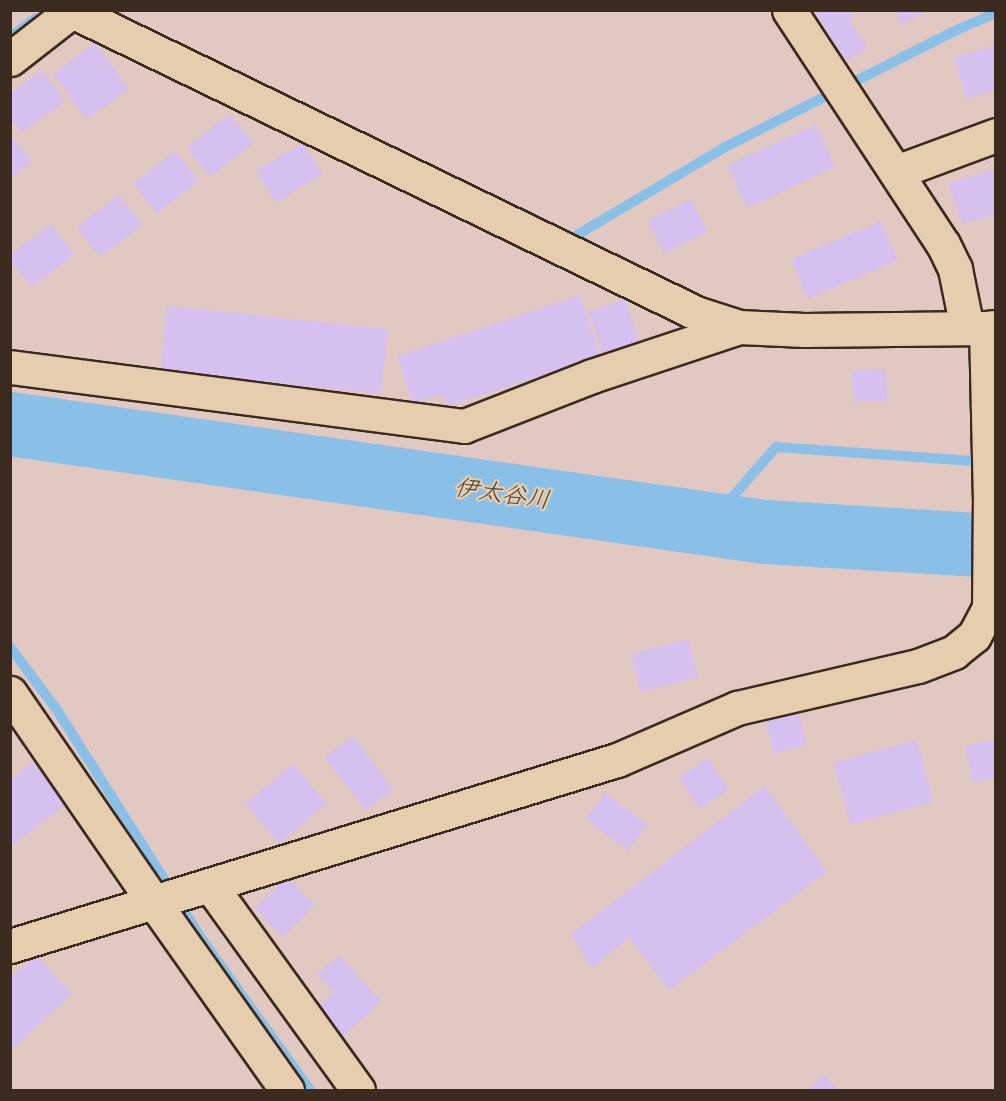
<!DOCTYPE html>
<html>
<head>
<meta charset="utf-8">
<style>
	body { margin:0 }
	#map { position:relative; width:1006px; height:1101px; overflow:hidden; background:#e1c9c2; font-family:"Architects Daughter","Klee One",sans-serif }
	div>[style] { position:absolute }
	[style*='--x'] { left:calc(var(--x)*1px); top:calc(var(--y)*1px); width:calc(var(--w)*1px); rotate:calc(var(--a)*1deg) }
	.stream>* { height:10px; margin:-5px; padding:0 5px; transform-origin:5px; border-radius:5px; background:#8ac0e7 }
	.river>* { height:64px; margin:-32px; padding:0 32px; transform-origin:32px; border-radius:32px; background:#8ac0e7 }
	.building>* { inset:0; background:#d6c0ef; transform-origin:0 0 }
	.roads { filter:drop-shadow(2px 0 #3b2a1e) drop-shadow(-2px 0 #3b2a1e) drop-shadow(0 2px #3b2a1e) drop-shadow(0 -2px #3b2a1e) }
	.street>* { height:33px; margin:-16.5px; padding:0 16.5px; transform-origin:16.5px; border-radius:16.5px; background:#e6cdae }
	.secondary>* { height:33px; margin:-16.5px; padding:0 16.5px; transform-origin:16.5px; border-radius:16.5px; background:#e6cdae }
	span { translate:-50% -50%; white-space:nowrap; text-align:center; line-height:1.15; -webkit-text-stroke:4.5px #e6cdae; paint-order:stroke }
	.water-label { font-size:24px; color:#47403c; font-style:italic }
	.frame { position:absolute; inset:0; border:12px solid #3b2a1e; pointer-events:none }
</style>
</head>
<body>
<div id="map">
	<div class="stream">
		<i style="--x:10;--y:37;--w:32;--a:-36"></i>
		<i style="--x:577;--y:235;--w:172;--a:-30.7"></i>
		<i style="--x:725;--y:147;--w:260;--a:-26.8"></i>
		<i style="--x:957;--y:30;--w:43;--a:-23.6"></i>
		<i style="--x:709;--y:524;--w:102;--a:-49"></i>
		<i style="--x:776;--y:447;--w:211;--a:4.1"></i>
		<i style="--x:10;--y:647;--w:79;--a:53.3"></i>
		<i style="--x:57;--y:710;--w:273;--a:57.7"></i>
		<i style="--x:203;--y:941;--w:183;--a:54.3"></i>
	</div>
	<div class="river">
		<i style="--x:10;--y:424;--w:763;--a:8.14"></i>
		<i style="--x:765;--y:532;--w:231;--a:3.5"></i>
	</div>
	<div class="building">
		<i style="clip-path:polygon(814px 10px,850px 10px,854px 17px,850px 20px,867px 48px,846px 61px)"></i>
		<i style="clip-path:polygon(895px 10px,929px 10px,902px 25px)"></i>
		<i style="left:95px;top:43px;width:57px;height:52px;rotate:54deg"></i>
		<i style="clip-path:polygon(996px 45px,996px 90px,967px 99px,954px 57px)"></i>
		<i style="clip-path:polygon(42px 70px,65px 101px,21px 133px,10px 118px,10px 93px)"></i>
		<i style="left:230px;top:114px;width:38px;height:54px;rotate:53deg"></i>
		<i style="left:816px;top:124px;width:47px;height:98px;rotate:65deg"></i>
		<i style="clip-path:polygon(10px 134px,32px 163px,10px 178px)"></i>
		<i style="left:303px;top:143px;width:37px;height:54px;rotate:59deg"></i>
		<i style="left:176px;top:151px;width:38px;height:53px;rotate:53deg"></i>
		<i style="clip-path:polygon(996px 169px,996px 214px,962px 224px,949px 183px)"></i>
		<i style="left:119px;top:195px;width:38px;height:53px;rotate:53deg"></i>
		<i style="left:691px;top:199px;width:37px;height:48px;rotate:64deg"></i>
		<i style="left:881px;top:221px;width:43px;height:98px;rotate:67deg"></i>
		<i style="clip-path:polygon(51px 224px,74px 255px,31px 287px,10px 260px,10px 255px)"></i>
		<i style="clip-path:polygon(580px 295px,600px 356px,446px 407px,443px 394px,413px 404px,397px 356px)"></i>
		<i style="left:625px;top:299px;width:51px;height:38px;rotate:72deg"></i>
		<i style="left:167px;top:306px;width:222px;height:65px;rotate:6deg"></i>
		<i style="left:886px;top:369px;width:32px;height:34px;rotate:88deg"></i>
		<i style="left:688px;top:639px;width:39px;height:59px;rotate:75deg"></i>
		<i style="left:797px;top:709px;width:37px;height:34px;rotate:74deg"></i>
		<i style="left:353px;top:736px;width:67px;height:35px;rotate:53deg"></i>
		<i style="clip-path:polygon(996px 739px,996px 778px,973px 783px,965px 746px)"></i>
		<i style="left:917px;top:740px;width:64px;height:86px;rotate:75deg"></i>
		<i style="left:708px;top:758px;width:38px;height:35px;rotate:57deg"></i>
		<i style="clip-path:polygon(33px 762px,66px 804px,10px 847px,10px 780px)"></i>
		<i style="left:293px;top:764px;width:52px;height:62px;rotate:50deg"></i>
		<i style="clip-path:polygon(765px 786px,827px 872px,669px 990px,629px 938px,591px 969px,571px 934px)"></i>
		<i style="left:605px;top:793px;width:53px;height:32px;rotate:37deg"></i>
		<i style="left:287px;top:877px;width:40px;height:45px;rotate:46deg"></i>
		<i style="clip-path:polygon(36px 955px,72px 994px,10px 1052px,10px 978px)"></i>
		<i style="clip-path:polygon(339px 955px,381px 1001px,340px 1040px,313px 1011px,334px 992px,317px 974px)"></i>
		<i style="clip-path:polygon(823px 1075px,839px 1090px,807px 1090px)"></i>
	</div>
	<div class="roads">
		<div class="street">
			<i style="--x:789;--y:10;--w:280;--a:56.7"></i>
			<i style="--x:943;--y:244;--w:28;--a:64"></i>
			<i style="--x:955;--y:269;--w:60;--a:78.5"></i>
			<i style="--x:896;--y:172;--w:107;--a:-20.3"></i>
			<i style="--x:10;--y:367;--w:458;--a:7.4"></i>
			<i style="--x:464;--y:426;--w:137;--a:-21.3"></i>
			<i style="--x:592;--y:376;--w:155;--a:-18.4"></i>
			<i style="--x:10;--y:693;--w:252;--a:55.5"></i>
			<i style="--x:153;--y:901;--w:232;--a:54.7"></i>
			<i style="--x:210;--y:885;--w:253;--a:54.2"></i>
			<i style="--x:10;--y:946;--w:635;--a:-17.04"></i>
			<i style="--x:617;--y:760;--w:131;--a:-23.4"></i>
			<i style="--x:737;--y:708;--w:186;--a:-13.1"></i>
			<i style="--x:918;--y:666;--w:39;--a:-21"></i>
			<i style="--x:954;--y:652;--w:26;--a:-39"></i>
			<i style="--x:974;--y:636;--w:32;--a:-62"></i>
			<i style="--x:989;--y:608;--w:106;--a:-89.5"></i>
			<i style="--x:990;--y:502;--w:174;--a:-91.3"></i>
			<i style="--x:986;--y:328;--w:182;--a:179.4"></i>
			<i style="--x:804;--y:330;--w:65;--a:-177.4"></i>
			<i style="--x:739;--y:327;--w:45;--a:-162"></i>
			<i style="--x:696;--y:313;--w:695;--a:-154.17"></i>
		</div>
		<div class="secondary">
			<i style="--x:10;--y:59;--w:80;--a:-37.9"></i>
			<i style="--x:986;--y:328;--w:10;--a:-6"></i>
		</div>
	</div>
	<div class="water-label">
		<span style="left:502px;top:495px;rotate:8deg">伊太谷川</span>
	</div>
	<div class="frame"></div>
</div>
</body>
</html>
